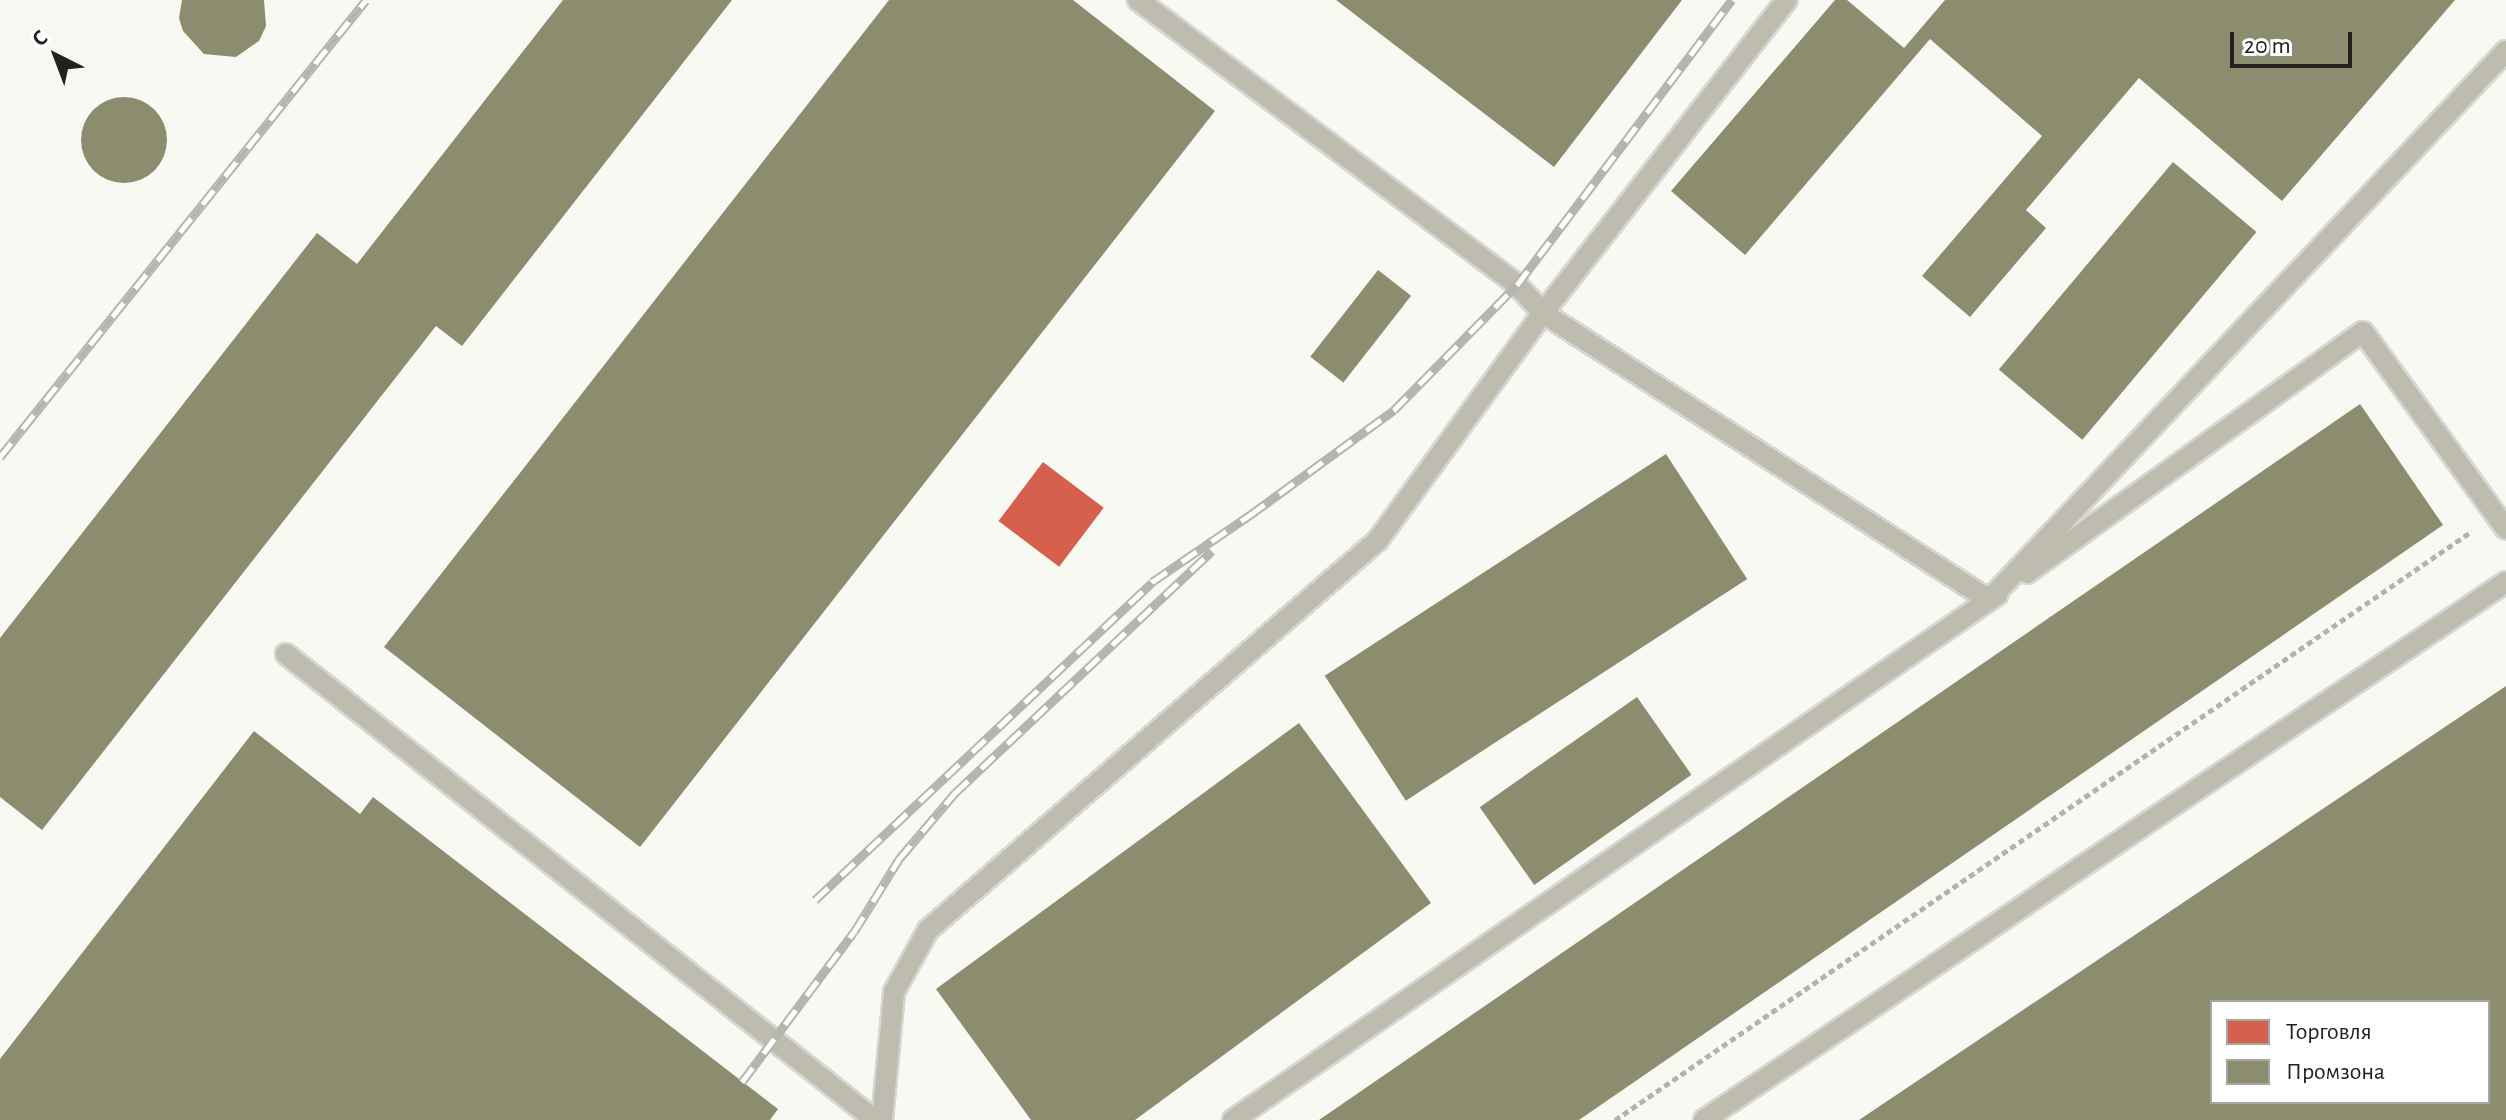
<!DOCTYPE html>
<html>
<head>
<meta charset="utf-8">
<style>
	body { margin:0 }
	#map { position:relative; width:2506px; height:1120px; overflow:hidden; background:#f9f9f4; font-family:"Alegreya Sans",sans-serif }
	div>[style] { position:absolute }
	[style*='--x'] { left:calc(var(--x)*1px); top:calc(var(--y)*1px); width:calc(var(--w)*1px); rotate:calc(var(--a)*1deg) }
	.shops>* { inset:0; background:#d6604d; transform-origin:0 0 }
	.industry>* { inset:0; background:#8c8c6e; transform-origin:0 0 }
	.round { border-radius:50% }
	.path>* { height:5px; margin-top:-2.5px; transform-origin:0; background:repeating-linear-gradient(90deg,#b4b3a9 0 6px,transparent 0 10px) }
	.roads { filter:drop-shadow(2px 0 #d6d6d3) drop-shadow(-2px 0 #d6d6d3) drop-shadow(0 2px #d6d6d3) drop-shadow(0 -2px #d6d6d3) }
	.lane>* { height:20px; margin:-10px; padding:0 10px; transform-origin:10px; border-radius:10px; background:#bdbcae }
	.rail>* { height:9px; margin-top:-4.5px; transform-origin:0; background:repeating-linear-gradient(90deg,#fff 0 18px,#b6b5ad 0 36px); box-sizing:border-box; border-block:2px solid #b6b5ad }
	span { translate:-50% -50%; white-space:nowrap; text-align:center; line-height:1.15; -webkit-text-stroke:8px #fff; paint-order:stroke }
	.legend { position:absolute; left:2210px; top:1000px; width:280px; height:104px; box-sizing:border-box; background:#fff; border:2px solid #a7a6a5; margin:0; padding:10px 14px; list-style:none; font-size:24px; color:#22211e }
	.legend li { display:flex; align-items:center; gap:16px; height:40px }
	.legend b { width:40px; border:2px solid #a7a6a5 }
	.north { position:absolute; left:16px; top:16px; width:80px; height:80px; -webkit-text-stroke:6px #fff; paint-order:stroke; rotate:318deg; font-size:22px; font-weight:700; line-height:32px; text-align:center; color:#22211e }
	.north::after { content:''; display:block; margin:auto; width:28px; height:36px; background:#22211e; clip-path:polygon(50% 0,100% 100%,50% 72%,0 100%) }
	.scale { position:absolute; left:2230px; top:32px; width:122px; height:36px; box-sizing:border-box; border:4px solid #22211e; border-top:0; padding-left:10px; font-size:24px; line-height:28px; white-space:nowrap; color:#22211e; -webkit-text-stroke:6px #fff; paint-order:stroke }
</style>
</head>
<body>
<div id="map">
	<div class="shops">
		<i style="left:1043px;top:462px;width:76px;height:74px;rotate:37deg"></i>
	</div>
	<div class="industry">
		<i style="clip-path:polygon(182px 0,264px 0,266px 26px,259px 41px,236px 57px,204px 54px,183px 31px,179px 18px)"></i>
		<i style="clip-path:polygon(563px 0,732px 0,462px 346px,436px 326px,42px 830px,0 797px,0 638px,317px 233px,357px 264px)"></i>
		<i style="clip-path:polygon(889px 0,1073px 0,1215px 111px,640px 847px,384px 647px)"></i>
		<i style="clip-path:polygon(1336px 0,1682px 0,1554px 167px)"></i>
		<i style="clip-path:polygon(1835px 0,1847px 0,1904px 48px,1945px 0,2455px 0,2282px 201px,2139px 78px,2026px 210px,2046px 228px,1970px 317px,1922px 276px,2042px 136px,1930px 39px,1745px 255px,1671px 191px)"></i>
		<i class="round" style="left:81px;top:97px;width:86px;height:86px"></i>
		<i style="left:2173px;top:162px;width:109px;height:271px;rotate:40deg"></i>
		<i style="left:1378px;top:270px;width:42px;height:110px;rotate:38deg"></i>
		<i style="clip-path:polygon(2360px 404px,2443px 525px,1579px 1120px,1319px 1120px)"></i>
		<i style="left:1666px;top:454px;width:149px;height:407px;rotate:57deg"></i>
		<i style="clip-path:polygon(evenodd,2506px 686px,2506px 1120px,1859px 1120px,2506px 686px,2212px 1002px,2488px 1002px,2488px 1102px,2212px 1102px,2212px 1002px)"></i>
		<i style="left:1637px;top:697px;width:95px;height:192px;rotate:55deg"></i>
		<i style="clip-path:polygon(1299px 723px,1431px 903px,1135px 1120px,1031px 1120px,936px 989px)"></i>
		<i style="clip-path:polygon(254px 731px,360px 814px,373px 797px,778px 1109px,770px 1120px,0 1120px,0 1059px)"></i>
	</div>
	<div class="path">
		<i style="--x:1615;--y:1120;--w:1040;--a:-34.5"></i>
	</div>
	<div class="roads">
		<div class="lane">
			<i style="--x:1138;--y:0;--w:474;--a:36.9"></i>
			<i style="--x:1517;--y:285;--w:38;--a:47"></i>
			<i style="--x:1543;--y:313;--w:530;--a:32.76"></i>
			<i style="--x:1989;--y:600;--w:754;--a:-46.72"></i>
			<i style="--x:2027;--y:573;--w:413;--a:-35.7"></i>
			<i style="--x:2363;--y:332;--w:243;--a:54"></i>
			<i style="--x:286;--y:654;--w:751;--a:38.35"></i>
			<i style="--x:882;--y:1120;--w:129;--a:-84.6"></i>
			<i style="--x:894;--y:992;--w:71;--a:-61.3"></i>
			<i style="--x:928;--y:930;--w:595;--a:-40.91"></i>
			<i style="--x:1378;--y:540;--w:281;--a:-54"></i>
			<i style="--x:1543;--y:313;--w:397;--a:-52.1"></i>
			<i style="--x:1233;--y:1120;--w:928;--a:-34.51"></i>
			<i style="--x:1704;--y:1120;--w:966;--a:-33.85"></i>
		</div>
	</div>
	<div class="rail">
		<i style="--x:0;--y:457;--w:585;--a:-51.31"></i>
		<i style="--x:815;--y:900;--w:463;--a:-43.3"></i>
		<i style="--x:1152;--y:582;--w:119;--a:-34.4"></i>
		<i style="--x:1250;--y:515;--w:178;--a:-36.1"></i>
		<i style="--x:1394;--y:410;--w:175;--a:-45.5"></i>
		<i style="--x:1517;--y:285;--w:357;--a:-53"></i>
		<i style="--x:742;--y:1082;--w:187;--a:-53.3"></i>
		<i style="--x:854;--y:932;--w:86;--a:-58.3"></i>
		<i style="--x:899;--y:859;--w:87;--a:-49.7"></i>
		<i style="--x:955;--y:793;--w:353;--a:-43.3"></i>
	</div>
	<ul class="legend">
	<li><b style="height:22px;background:#d6604d"></b>Торговля</li>
	<li><b style="height:22px;background:#8c8c6e"></b>Промзона</li>
	</ul>
	<div class="north">С</div>
	<div class="scale">20 m</div>
</div>
</body>
</html>
